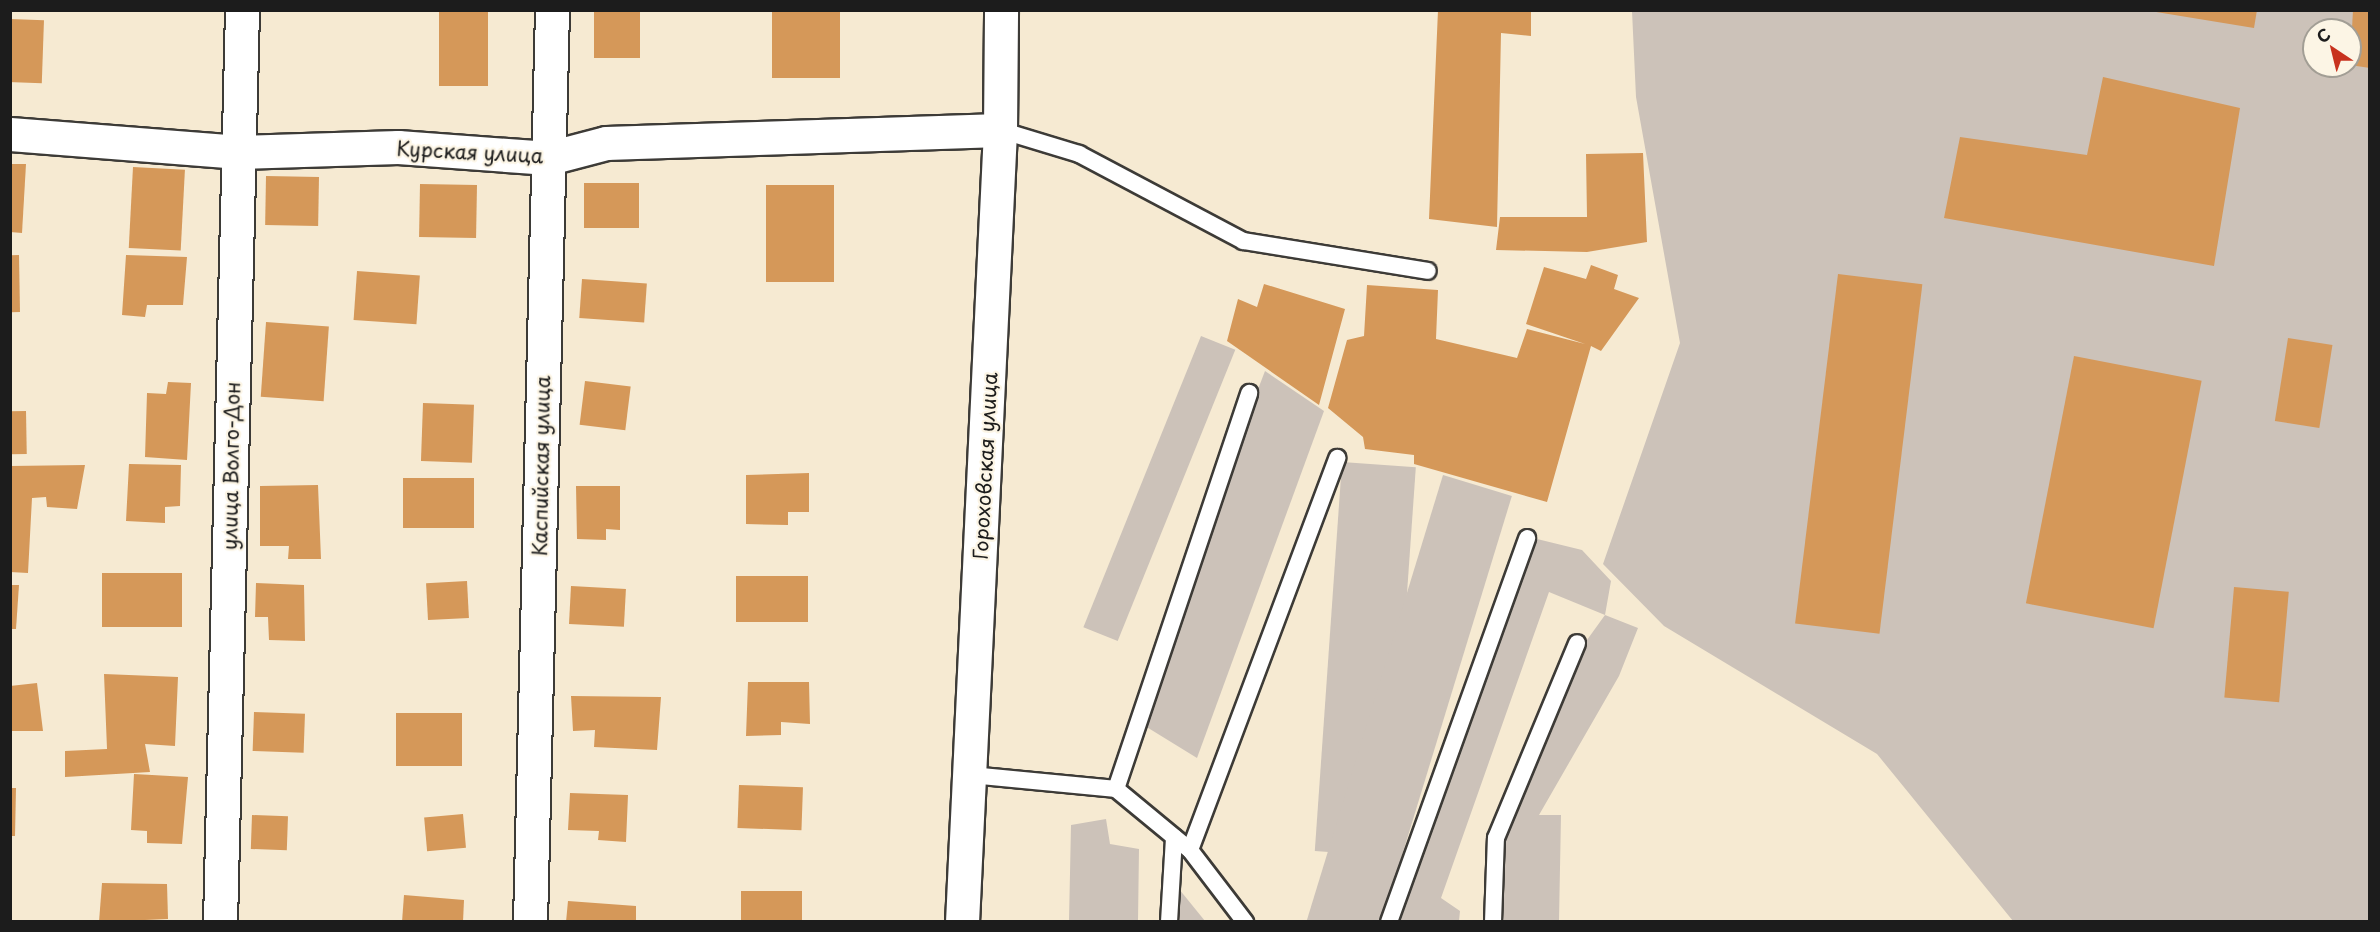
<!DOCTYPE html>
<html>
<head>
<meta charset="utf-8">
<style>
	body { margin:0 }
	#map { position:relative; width:2380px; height:932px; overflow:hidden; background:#f6ead2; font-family:"Playpen Sans",sans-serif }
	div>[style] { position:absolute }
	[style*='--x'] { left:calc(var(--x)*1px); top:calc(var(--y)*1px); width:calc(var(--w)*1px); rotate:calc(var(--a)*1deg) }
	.industrial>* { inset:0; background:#ccc2b9; transform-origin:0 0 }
	.building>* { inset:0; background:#d59859; transform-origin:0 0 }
	.roads { filter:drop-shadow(2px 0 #3d3b37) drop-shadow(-2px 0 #3d3b37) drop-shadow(0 2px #3d3b37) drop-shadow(0 -2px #3d3b37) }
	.lane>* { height:16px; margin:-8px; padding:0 8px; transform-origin:8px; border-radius:8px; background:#fff }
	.street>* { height:33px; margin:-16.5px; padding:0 16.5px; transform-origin:16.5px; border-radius:16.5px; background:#fff }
	.secondary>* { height:33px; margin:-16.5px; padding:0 16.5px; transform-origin:16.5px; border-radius:16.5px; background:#fff }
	span { translate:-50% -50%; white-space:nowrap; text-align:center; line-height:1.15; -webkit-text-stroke:4.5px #fcf5e5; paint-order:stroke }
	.street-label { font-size:20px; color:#1c1c1c }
	.frame { position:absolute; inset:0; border:12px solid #1c1c1c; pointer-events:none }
	.north { position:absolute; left:2302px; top:18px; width:60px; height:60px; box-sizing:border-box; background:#fcf5e5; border:2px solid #a29e95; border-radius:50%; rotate:325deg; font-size:16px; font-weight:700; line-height:24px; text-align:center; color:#1c1c1c }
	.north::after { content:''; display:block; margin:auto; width:21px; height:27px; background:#c8321e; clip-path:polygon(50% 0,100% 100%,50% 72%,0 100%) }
</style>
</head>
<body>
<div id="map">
	<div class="industrial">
		<i style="clip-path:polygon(evenodd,1632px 11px,2369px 11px,2369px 921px,2013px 921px,1877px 754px,1664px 626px,1603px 564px,1680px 343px,1636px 97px,1632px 11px,2314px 30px,2350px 30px,2350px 66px,2314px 66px,2314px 30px)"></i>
		<i style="left:1201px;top:336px;width:37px;height:314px;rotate:22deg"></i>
		<i style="clip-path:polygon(1265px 371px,1324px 411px,1197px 758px,1132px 718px)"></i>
		<i style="left:1342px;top:462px;width:74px;height:390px;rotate:4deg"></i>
		<i style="left:1443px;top:475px;width:72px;height:474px;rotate:17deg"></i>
		<i style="clip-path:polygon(1533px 538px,1582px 550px,1611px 581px,1605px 615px,1638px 628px,1619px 676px,1539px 815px,1561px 815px,1559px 921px,1498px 921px,1501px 836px,1574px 658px,1605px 615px,1549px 592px,1441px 898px,1460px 911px,1459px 921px,1400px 922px)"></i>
		<i style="clip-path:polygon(1106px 819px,1110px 844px,1139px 849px,1138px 921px,1069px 921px,1071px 825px)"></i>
		<i style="clip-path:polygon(1179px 889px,1205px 921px,1176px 921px)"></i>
	</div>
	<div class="building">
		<i style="left:439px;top:10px;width:49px;height:76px"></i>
		<i style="left:594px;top:10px;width:46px;height:48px"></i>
		<i style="left:772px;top:10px;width:68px;height:68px"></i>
		<i style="clip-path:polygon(1438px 10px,1531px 10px,1531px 36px,1501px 33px,1497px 227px,1429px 219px)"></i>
		<i style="clip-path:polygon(2144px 10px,2257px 10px,2254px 28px)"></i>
		<i style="clip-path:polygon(2353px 10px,2370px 10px,2370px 68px,2350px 65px)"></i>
		<i style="left:10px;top:19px;width:34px;height:63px;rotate:2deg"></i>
		<i style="clip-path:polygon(2103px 77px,2240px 108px,2214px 266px,1944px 218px,1960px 137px,2087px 155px)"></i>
		<i style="clip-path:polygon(1643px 153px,1647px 242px,1587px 252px,1496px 250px,1500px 217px,1587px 217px,1586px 154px)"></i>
		<i style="clip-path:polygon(10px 164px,26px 164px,22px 233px,10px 232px)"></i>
		<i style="left:133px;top:167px;width:52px;height:81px;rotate:3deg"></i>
		<i style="left:266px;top:176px;width:53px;height:49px;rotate:1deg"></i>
		<i style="left:584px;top:183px;width:55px;height:45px"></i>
		<i style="left:420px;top:184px;width:57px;height:53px;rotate:1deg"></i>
		<i style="left:766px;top:185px;width:68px;height:97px"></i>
		<i style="left:19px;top:255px;width:57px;height:9px;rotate:89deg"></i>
		<i style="clip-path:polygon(126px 255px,187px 257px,183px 305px,147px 305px,145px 317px,122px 315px)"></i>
		<i style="clip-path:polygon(1591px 265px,1618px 275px,1614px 289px,1639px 298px,1601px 351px,1591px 346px,1547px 502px,1414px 464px,1414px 455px,1365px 449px,1363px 437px,1328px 408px,1347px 340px,1364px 336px,1367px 285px,1438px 290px,1436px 339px,1517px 358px,1527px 329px,1585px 344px,1526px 324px,1544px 267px,1586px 279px)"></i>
		<i style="left:357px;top:271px;width:63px;height:49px;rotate:4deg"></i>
		<i style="left:1838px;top:274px;width:85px;height:352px;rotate:7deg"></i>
		<i style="left:582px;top:279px;width:65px;height:39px;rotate:4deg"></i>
		<i style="clip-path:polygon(1264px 284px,1345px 309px,1319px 405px,1227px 341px,1238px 299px,1257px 307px)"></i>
		<i style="left:266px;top:322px;width:63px;height:75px;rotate:4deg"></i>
		<i style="left:2288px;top:338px;width:45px;height:84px;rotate:9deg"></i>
		<i style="left:2074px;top:356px;width:130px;height:252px;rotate:11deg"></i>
		<i style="left:585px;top:381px;width:46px;height:44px;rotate:7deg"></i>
		<i style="clip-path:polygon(168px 382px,191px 383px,187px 460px,145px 457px,147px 393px,166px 394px)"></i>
		<i style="left:423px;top:403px;width:51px;height:58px;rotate:2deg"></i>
		<i style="left:26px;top:411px;width:43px;height:16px;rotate:89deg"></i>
		<i style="clip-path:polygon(129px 464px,181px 465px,180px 506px,165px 507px,165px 523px,126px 521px)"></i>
		<i style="clip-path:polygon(85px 465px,77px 509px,47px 507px,46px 497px,32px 498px,28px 573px,10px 572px,10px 466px)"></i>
		<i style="clip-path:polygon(809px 473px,809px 512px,788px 512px,788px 525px,746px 524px,746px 475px)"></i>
		<i style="left:403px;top:478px;width:71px;height:50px"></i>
		<i style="clip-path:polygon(318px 485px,321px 559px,288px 559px,289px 546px,260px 546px,260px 486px)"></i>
		<i style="clip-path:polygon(576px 486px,620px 486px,620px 530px,606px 529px,606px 540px,577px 539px)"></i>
		<i style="left:102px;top:573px;width:80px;height:54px"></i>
		<i style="left:808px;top:576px;width:46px;height:72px;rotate:90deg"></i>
		<i style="left:467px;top:581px;width:37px;height:41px;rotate:87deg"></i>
		<i style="clip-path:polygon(256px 583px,304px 585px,305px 641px,269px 640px,268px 617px,255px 617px)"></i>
		<i style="clip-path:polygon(10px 585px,19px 585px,16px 629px,10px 629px)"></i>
		<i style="left:571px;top:586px;width:55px;height:38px;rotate:3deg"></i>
		<i style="left:2234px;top:587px;width:55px;height:111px;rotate:5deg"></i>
		<i style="clip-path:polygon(104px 674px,178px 677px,175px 746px,145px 744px,150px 772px,65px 777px,65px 751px,107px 749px)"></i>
		<i style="clip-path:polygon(748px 682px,809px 682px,810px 724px,781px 722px,781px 735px,746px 736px)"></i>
		<i style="clip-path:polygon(37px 683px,43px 731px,10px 731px,10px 686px)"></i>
		<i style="clip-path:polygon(571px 696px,661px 697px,657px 750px,594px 747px,595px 730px,573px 731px)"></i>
		<i style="left:254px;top:712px;width:51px;height:39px;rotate:2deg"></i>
		<i style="left:396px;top:713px;width:66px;height:53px"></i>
		<i style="clip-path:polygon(134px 774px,188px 777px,182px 844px,147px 843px,147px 831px,131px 830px)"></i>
		<i style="left:739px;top:785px;width:64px;height:43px;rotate:2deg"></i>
		<i style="clip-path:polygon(10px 788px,16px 788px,15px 836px,10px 836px)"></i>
		<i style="clip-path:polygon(570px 793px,628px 795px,626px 842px,598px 840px,599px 831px,568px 830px)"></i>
		<i style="left:463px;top:814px;width:34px;height:39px;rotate:85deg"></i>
		<i style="left:252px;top:815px;width:36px;height:34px;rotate:2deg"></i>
		<i style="clip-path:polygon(102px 883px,167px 884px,168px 919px,99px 922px)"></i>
		<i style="left:741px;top:891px;width:61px;height:31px"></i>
		<i style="clip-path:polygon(404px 895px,464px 900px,463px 922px,402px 922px)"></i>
		<i style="clip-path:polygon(568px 901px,636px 906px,636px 922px,566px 922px)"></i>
	</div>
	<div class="roads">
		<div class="lane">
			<i style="--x:1000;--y:130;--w:83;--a:16.9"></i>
			<i style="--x:1079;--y:154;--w:186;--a:27.9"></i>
			<i style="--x:1243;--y:241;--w:187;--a:9.2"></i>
			<i style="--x:971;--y:775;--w:146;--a:5.5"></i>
			<i style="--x:1116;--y:789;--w:418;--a:-71.4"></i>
			<i style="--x:1116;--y:789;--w:96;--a:39.5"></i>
			<i style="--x:1190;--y:850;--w:91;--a:52.6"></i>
			<i style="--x:1190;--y:850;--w:419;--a:-69.4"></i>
			<i style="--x:1169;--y:922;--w:85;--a:-86.6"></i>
			<i style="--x:1389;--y:922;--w:408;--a:-70.2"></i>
			<i style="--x:1493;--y:922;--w:84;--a:-88"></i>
			<i style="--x:1496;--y:838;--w:211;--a:-67.4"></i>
		</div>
		<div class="street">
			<i style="--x:10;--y:134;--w:230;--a:4.5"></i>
			<i style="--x:239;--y:152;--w:159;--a:-1.8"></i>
			<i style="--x:398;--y:147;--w:151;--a:4.2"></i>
			<i style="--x:549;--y:158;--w:59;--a:-14.7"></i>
			<i style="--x:606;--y:143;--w:394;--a:-1.9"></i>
			<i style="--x:220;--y:922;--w:912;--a:-88.62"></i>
			<i style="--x:530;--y:922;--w:912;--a:-88.62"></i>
		</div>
		<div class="secondary">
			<i style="--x:962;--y:922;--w:793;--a:-87.25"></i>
			<i style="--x:1000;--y:130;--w:120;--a:-89.5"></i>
		</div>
	</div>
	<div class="street-label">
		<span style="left:470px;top:152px;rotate:3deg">Курская улица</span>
		<span style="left:231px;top:466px;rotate:-89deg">улица Волго-Дон</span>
		<span style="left:541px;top:466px;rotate:-89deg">Каспийская улица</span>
		<span style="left:985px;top:466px;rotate:-87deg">Гороховская улица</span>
	</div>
	<div class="frame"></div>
	<div class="north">С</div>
</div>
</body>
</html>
